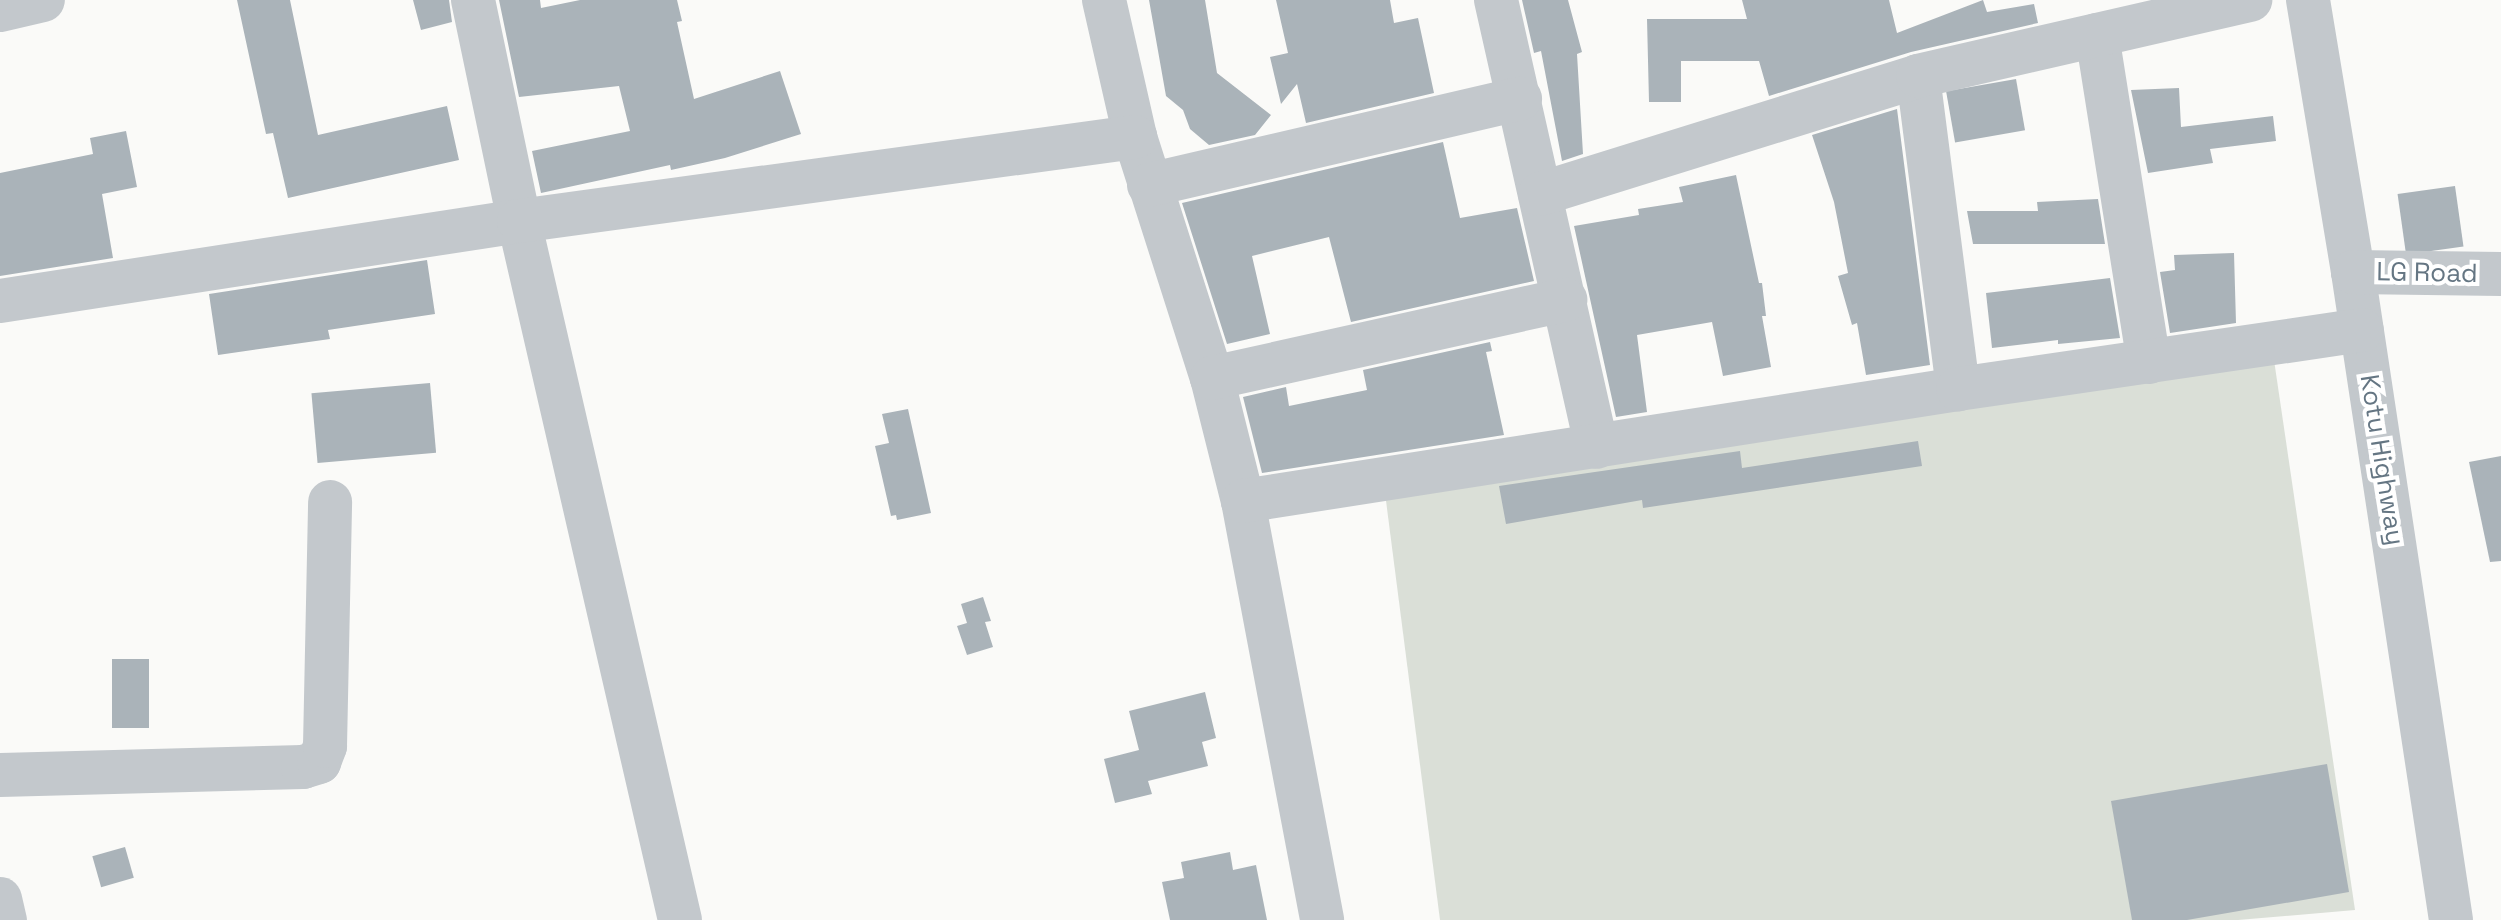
<!DOCTYPE html>
<html>
<head>
<meta charset="utf-8">
<style>
	body { margin:0 }
	#map { position:relative; width:2501px; height:920px; overflow:hidden; background:#fafaf8; font-family:"Space Grotesk",sans-serif }
	div>[style] { position:absolute }
	[style*='--x'] { left:calc(var(--x)*1px); top:calc(var(--y)*1px); width:calc(var(--w)*1px); rotate:calc(var(--a)*1deg) }
	.green>* { inset:0; background:#dadfd7 }
	.building>* { inset:0; background:#aab3b9; transform-origin:0 0 }
	.minor>* { height:44px; margin:-22px; padding:0 22px; transform-origin:22px; border-radius:22px; background:#c3c8cc }
	span { translate:-50% -50%; white-space:nowrap; text-align:center; line-height:1.15; -webkit-text-stroke:8px #fff; paint-order:stroke }
	.street-label { font-size:26px; color:#657683 }
</style>
</head>
<body>
<div id="map">
	<div class="green">
		<i style="clip-path:polygon(2274px 360px,2355px 910px,2238px 920px,1440px 920px,1385px 493px)"></i>
	</div>
	<div class="building">
		<i style="clip-path:polygon(237px 0,290px 0,318px 135px,447px 106px,459px 160px,288px 198px,273px 133px,266px 134px)"></i>
		<i style="clip-path:polygon(413px 0,449px 0,452px 22px,421px 30px)"></i>
		<i style="clip-path:polygon(499px 0,540px 0,541px 8px,580px 0,677px 0,682px 21px,677px 22px,694px 99px,780px 71px,801px 134px,725px 158px,671px 170px,670px 165px,541px 193px,532px 151px,630px 131px,619px 86px,519px 97px)"></i>
		<i style="clip-path:polygon(1149px 0,1205px 0,1217px 73px,1271px 115px,1255px 135px,1209px 145px,1190px 129px,1183px 110px,1166px 96px)"></i>
		<i style="clip-path:polygon(1276px 0,1390px 0,1394px 23px,1418px 18px,1434px 93px,1306px 123px,1297px 84px,1281px 104px,1270px 57px,1288px 53px)"></i>
		<i style="clip-path:polygon(1522px 0,1568px 0,1582px 52px,1577px 54px,1583px 154px,1562px 161px,1541px 51px,1534px 53px)"></i>
		<i style="clip-path:polygon(1742px 0,1889px 0,1897px 33px,1983px 0,1987px 12px,2034px 4px,2038px 23px,1911px 52px,1769px 96px,1759px 61px,1681px 61px,1681px 102px,1649px 102px,1647px 19px,1747px 19px)"></i>
		<i style="left:2016px;top:79px;width:52px;height:71px;rotate:80deg"></i>
		<i style="clip-path:polygon(2179px 88px,2181px 127px,2273px 116px,2276px 141px,2210px 149px,2213px 163px,2148px 173px,2131px 90px)"></i>
		<i style="clip-path:polygon(1897px 109px,1930px 365px,1866px 375px,1857px 323px,1852px 325px,1838px 276px,1848px 273px,1834px 202px,1812px 135px)"></i>
		<i style="clip-path:polygon(126px 131px,137px 187px,102px 194px,113px 258px,0 276px,0 173px,93px 154px,90px 138px)"></i>
		<i style="clip-path:polygon(1443px 142px,1460px 218px,1517px 208px,1534px 281px,1351px 322px,1329px 237px,1252px 256px,1270px 334px,1227px 344px,1182px 203px)"></i>
		<i style="clip-path:polygon(1736px 175px,1759px 283px,1762px 283px,1766px 316px,1762px 316px,1771px 367px,1723px 376px,1712px 322px,1637px 335px,1647px 412px,1616px 417px,1574px 226px,1639px 215px,1638px 209px,1683px 202px,1679px 187px)"></i>
		<i style="left:2455px;top:186px;width:61px;height:58px;rotate:82deg"></i>
		<i style="clip-path:polygon(2098px 199px,2105px 244px,1973px 244px,1967px 211px,2038px 211px,2037px 202px)"></i>
		<i style="clip-path:polygon(2234px 253px,2236px 323px,2170px 333px,2160px 272px,2175px 270px,2174px 255px)"></i>
		<i style="clip-path:polygon(427px 260px,435px 314px,328px 330px,330px 339px,218px 355px,209px 294px)"></i>
		<i style="clip-path:polygon(2110px 278px,2120px 338px,2058px 344px,2058px 340px,1992px 348px,1986px 293px)"></i>
		<i style="clip-path:polygon(1490px 342px,1492px 351px,1486px 352px,1504px 435px,1262px 473px,1243px 397px,1286px 387px,1289px 406px,1367px 390px,1363px 370px)"></i>
		<i style="left:430px;top:383px;width:70px;height:119px;rotate:85deg"></i>
		<i style="clip-path:polygon(908px 409px,931px 513px,897px 520px,896px 515px,891px 516px,875px 446px,889px 443px,882px 414px)"></i>
		<i style="clip-path:polygon(1918px 441px,1922px 466px,1643px 508px,1642px 500px,1506px 524px,1499px 486px,1740px 451px,1742px 468px)"></i>
		<i style="clip-path:polygon(2501px 456px,2501px 561px,2490px 562px,2469px 462px)"></i>
		<i style="clip-path:polygon(983px 597px,991px 621px,985px 622px,993px 647px,967px 655px,957px 626px,967px 623px,961px 604px)"></i>
		<i style="left:112px;top:659px;width:37px;height:69px"></i>
		<i style="clip-path:polygon(1205px 692px,1216px 738px,1202px 742px,1208px 766px,1148px 781px,1152px 794px,1115px 803px,1104px 759px,1139px 750px,1129px 711px)"></i>
		<i style="clip-path:polygon(2327px 764px,2349px 892px,2187px 920px,2132px 920px,2111px 801px)"></i>
		<i style="left:125px;top:847px;width:32px;height:34px;rotate:74deg"></i>
		<i style="clip-path:polygon(1230px 852px,1233px 870px,1256px 865px,1267px 920px,1170px 920px,1162px 882px,1184px 878px,1181px 862px)"></i>
	</div>
	<div class="minor">
		<i style="--x:473;--y:0;--w:226;--a:78.2"></i>
		<i style="--x:519;--y:221;--w:717;--a:77.03"></i>
		<i style="--x:1104;--y:0;--w:140;--a:77.2"></i>
		<i style="--x:1135;--y:137;--w:253;--a:72.3"></i>
		<i style="--x:1212;--y:378;--w:127;--a:75.9"></i>
		<i style="--x:1243;--y:501;--w:426;--a:79.3"></i>
		<i style="--x:1496;--y:0;--w:458;--a:77.3"></i>
		<i style="--x:2308;--y:0;--w:276;--a:80.6"></i>
		<i style="--x:2353;--y:272;--w:655;--a:81.4"></i>
		<i style="--x:0;--y:10;--w:44;--a:-13.1"></i>
		<i style="--x:2097;--y:35;--w:331;--a:81"></i>
		<i style="--x:1918;--y:76;--w:316;--a:82.7"></i>
		<i style="--x:1149;--y:185;--w:381;--a:-13.1"></i>
		<i style="--x:1540;--y:194;--w:396;--a:-17.3"></i>
		<i style="--x:1918;--y:76;--w:341;--a:-12.9"></i>
		<i style="--x:2353;--y:272;--w:148;--a:0.8"></i>
		<i style="--x:0;--y:301;--w:525;--a:-8.76"></i>
		<i style="--x:519;--y:221;--w:622;--a:-7.77"></i>
		<i style="--x:1212;--y:378;--w:362;--a:-12.5"></i>
		<i style="--x:1243;--y:501;--w:724;--a:-8.9"></i>
		<i style="--x:1958;--y:389;--w:408;--a:-8.3"></i>
		<i style="--x:0;--y:775;--w:303;--a:-1.5"></i>
		<i style="--x:303;--y:767;--w:17;--a:-17"></i>
		<i style="--x:319;--y:762;--w:17;--a:-69"></i>
		<i style="--x:325;--y:746;--w:244;--a:-88.8"></i>
		<i style="--x:0;--y:899;--w:22;--a:77"></i>
	</div>
	<div class="street-label">
		<span style="left:2427px;top:273px;rotate:1deg">LG Road</span>
		<span style="left:2382px;top:460px;rotate:81deg">Kotu Highway</span>
	</div>
</div>
</body>
</html>
